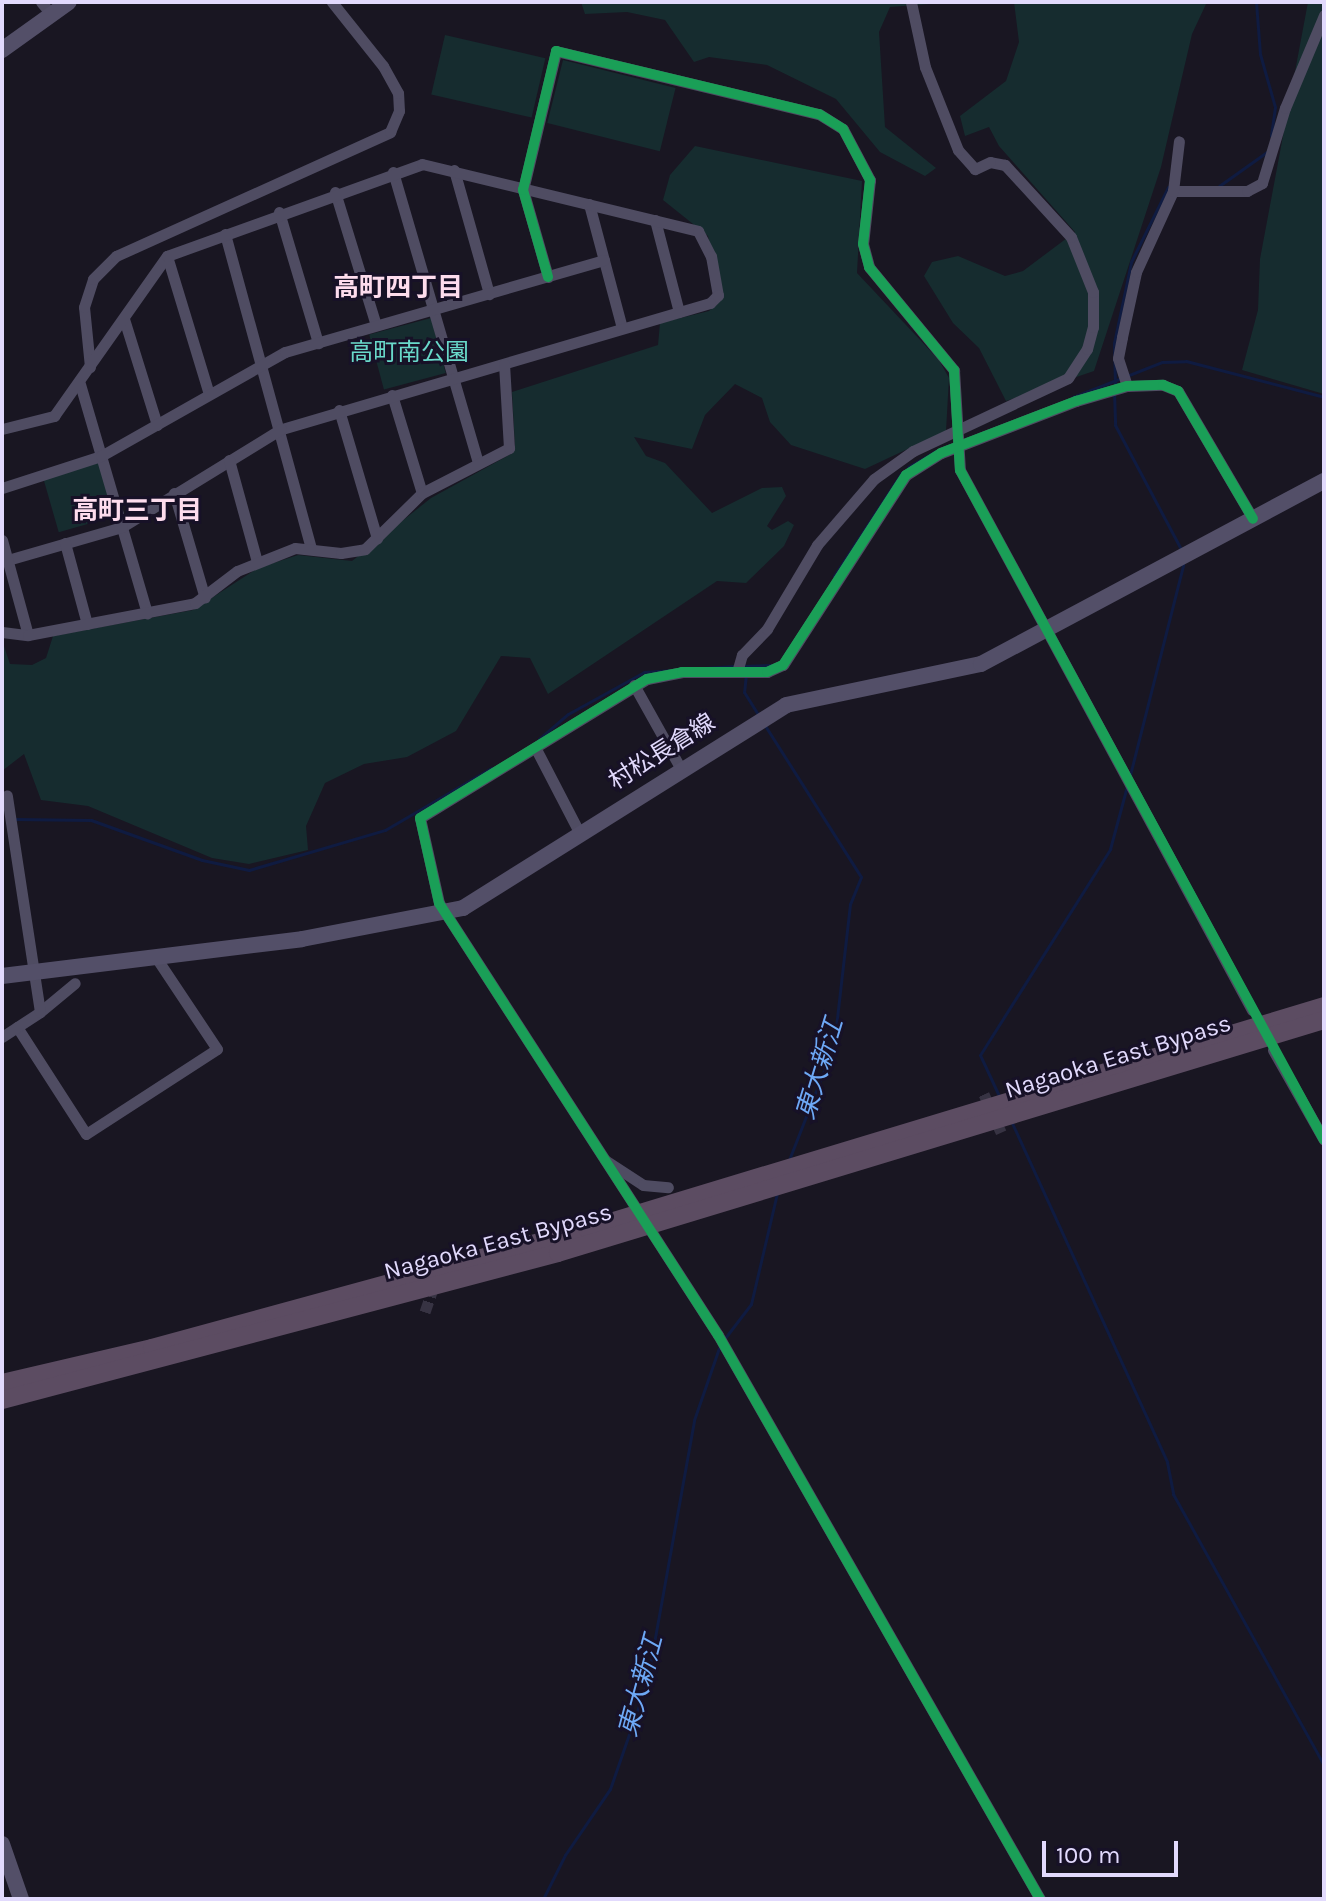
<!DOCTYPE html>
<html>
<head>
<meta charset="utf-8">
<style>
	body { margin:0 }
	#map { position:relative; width:1326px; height:1901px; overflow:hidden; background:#191622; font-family:Karla,"Noto Sans JP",sans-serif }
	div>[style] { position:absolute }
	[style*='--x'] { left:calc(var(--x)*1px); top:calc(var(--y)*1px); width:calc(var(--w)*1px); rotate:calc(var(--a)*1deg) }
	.green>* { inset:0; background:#162c2f; transform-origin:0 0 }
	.stream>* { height:3px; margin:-1.5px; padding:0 1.5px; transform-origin:1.5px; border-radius:1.5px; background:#0f1b41 }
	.minor-tunnel>* { height:11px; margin-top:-5.5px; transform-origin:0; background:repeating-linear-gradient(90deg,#373343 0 11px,transparent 0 16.5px) }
	.minor>* { height:11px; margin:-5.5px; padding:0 5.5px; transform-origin:5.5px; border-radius:5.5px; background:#4f4c62 }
	.secondary>* { height:16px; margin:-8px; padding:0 8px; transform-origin:8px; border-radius:8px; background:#534f68 }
	.trunk>* { height:18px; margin:-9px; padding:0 9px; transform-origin:9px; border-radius:9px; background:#5c4c62 }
	.cycleway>* { height:10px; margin:-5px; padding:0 5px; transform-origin:5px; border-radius:5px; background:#1a9f57 }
	span { translate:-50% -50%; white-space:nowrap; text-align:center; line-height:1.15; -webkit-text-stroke:6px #171127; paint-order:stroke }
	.park-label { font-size:24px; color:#69d9ca }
	.street-label { font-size:24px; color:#e2dafd }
	.neighbourhood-label { font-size:26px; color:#fddced; font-weight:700 }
	.water-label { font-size:26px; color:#6ea9f6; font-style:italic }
	.frame { position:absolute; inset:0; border:4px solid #e2dafd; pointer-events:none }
	.scale { position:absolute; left:1042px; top:1841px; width:136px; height:36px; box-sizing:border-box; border:4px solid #e2dafd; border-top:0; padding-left:10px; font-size:24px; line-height:28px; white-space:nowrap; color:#e2dafd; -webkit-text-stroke:6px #171127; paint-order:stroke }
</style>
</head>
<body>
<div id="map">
	<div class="green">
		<i style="clip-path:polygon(581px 2px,956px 2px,890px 7px,879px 32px,885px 127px,936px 168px,925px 176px,880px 152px,836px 99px,767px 65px,709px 57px,694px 62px,665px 20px,627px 12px,585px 14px)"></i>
		<i style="clip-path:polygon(1014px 2px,1207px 2px,1192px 34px,1161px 167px,1094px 371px,1006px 401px,979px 348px,953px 323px,924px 276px,932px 262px,958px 256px,1005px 276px,1023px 271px,1075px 232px,999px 146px,989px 127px,965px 136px,960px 116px,1006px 81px,1019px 42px)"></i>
		<i style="clip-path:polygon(1308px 2px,1324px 2px,1324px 394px,1242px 370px,1258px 310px,1260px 259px)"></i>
		<i style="left:445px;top:35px;width:103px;height:61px;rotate:13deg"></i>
		<i style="left:563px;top:60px;width:116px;height:65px;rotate:14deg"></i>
		<i style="clip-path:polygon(695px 146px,862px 181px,857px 273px,939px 360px,949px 378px,946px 431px,865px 469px,791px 445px,770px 422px,762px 398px,735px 384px,705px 415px,692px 449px,634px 437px,646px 456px,665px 463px,712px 513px,762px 488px,782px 487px,786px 496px,767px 526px,772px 530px,788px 521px,794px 525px,784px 546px,746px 583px,717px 581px,548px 694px,530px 658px,501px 656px,456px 731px,407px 757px,364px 764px,325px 783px,306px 826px,308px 850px,249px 864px,212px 858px,88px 806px,41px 800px,24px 754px,2px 771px,2px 640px,10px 664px,32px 665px,46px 658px,53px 636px,193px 610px,258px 568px,298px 555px,352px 561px,431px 498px,511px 454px,515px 447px,512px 392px,658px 345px,660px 323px,709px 311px,720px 300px,708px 236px,663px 200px,670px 175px)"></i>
		<i style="left:431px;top:318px;width:57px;height:64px;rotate:75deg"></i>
		<i style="left:101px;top:462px;width:56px;height:60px;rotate:74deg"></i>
	</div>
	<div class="stream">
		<i style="--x:1256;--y:2;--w:52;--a:85.6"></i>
		<i style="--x:1260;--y:54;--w:55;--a:74.2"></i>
		<i style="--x:1275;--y:107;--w:29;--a:98"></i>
		<i style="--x:1219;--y:186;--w:60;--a:-35.5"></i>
		<i style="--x:1115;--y:384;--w:41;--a:-91.4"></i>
		<i style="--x:1114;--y:343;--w:83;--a:-78.1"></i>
		<i style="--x:1131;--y:262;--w:84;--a:-63.7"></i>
		<i style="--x:1114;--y:392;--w:33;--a:88"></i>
		<i style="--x:1115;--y:425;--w:143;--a:62"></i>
		<i style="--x:1073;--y:397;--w:96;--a:-21.5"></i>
		<i style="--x:1162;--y:362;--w:24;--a:-2"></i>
		<i style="--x:1186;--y:361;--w:143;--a:14.6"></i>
		<i style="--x:908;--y:467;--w:32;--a:-30"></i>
		<i style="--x:834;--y:576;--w:124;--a:-56.8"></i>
		<i style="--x:742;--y:666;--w:28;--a:-2"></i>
		<i style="--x:746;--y:674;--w:18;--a:96"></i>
		<i style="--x:744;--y:692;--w:26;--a:58"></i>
		<i style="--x:764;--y:724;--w:181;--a:57.6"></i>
		<i style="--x:861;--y:877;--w:29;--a:112"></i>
		<i style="--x:850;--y:904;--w:142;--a:96.5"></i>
		<i style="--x:834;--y:1045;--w:123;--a:111.4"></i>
		<i style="--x:539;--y:739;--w:38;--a:-41"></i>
		<i style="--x:568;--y:714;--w:87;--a:-28.9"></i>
		<i style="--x:644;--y:672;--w:91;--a:-3.8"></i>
		<i style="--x:1130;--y:775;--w:217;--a:-75.8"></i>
		<i style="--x:14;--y:819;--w:77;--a:0.7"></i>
		<i style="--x:91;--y:820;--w:118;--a:19.8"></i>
		<i style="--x:202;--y:860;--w:48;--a:12"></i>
		<i style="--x:249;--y:870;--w:142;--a:-16.4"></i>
		<i style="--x:385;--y:830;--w:123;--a:-30.3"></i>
		<i style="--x:1000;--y:1098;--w:47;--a:-114.9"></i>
		<i style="--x:980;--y:1055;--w:244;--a:-57.7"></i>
		<i style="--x:1110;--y:849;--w:65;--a:-74.9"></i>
		<i style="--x:1012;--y:1123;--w:373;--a:65.4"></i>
		<i style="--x:1167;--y:1462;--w:33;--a:79"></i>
		<i style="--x:1173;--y:1494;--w:310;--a:60.9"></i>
		<i style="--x:725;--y:1338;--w:43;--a:-52.6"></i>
		<i style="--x:751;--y:1304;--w:114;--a:-76.8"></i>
		<i style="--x:543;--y:1899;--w:49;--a:-63.4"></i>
		<i style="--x:565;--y:1855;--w:80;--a:-55.7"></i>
		<i style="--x:610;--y:1789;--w:113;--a:-70.9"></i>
		<i style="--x:647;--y:1682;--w:266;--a:-79.8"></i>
		<i style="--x:694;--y:1420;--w:76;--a:-70.9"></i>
	</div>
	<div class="minor-tunnel">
		<i style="--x:984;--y:1094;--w:42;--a:65.9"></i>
		<i style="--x:425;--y:1312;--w:65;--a:-71"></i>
	</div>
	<div class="minor">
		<i style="--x:41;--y:2;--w:16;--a:50"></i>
		<i style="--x:454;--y:170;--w:129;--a:74.2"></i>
		<i style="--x:393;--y:172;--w:303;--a:73.7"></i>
		<i style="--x:1173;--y:191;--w:74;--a:0"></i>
		<i style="--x:1247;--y:191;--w:17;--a:-28"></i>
		<i style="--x:1262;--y:183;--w:78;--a:-73"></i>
		<i style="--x:1285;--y:108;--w:101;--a:-67.2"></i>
		<i style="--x:335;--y:192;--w:139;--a:72.9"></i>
		<i style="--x:589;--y:204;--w:128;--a:75.1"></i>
		<i style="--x:279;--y:212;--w:137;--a:73.4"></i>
		<i style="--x:655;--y:220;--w:95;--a:75.4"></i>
		<i style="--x:225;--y:234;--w:326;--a:74.7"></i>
		<i style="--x:167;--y:256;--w:141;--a:73.1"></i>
		<i style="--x:548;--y:277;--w:91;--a:-106"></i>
		<i style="--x:523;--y:190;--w:143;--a:-76.6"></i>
		<i style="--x:556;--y:51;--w:270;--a:13.5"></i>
		<i style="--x:819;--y:114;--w:28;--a:32"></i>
		<i style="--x:843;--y:129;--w:58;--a:62.1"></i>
		<i style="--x:870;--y:180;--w:64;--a:96.2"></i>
		<i style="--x:863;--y:244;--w:24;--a:75"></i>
		<i style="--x:869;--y:267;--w:134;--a:50.5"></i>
		<i style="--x:954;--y:370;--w:100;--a:86.6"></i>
		<i style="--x:960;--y:470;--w:614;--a:61.6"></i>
		<i style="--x:124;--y:319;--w:111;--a:72.7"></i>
		<i style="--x:90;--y:367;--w:60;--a:-95.7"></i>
		<i style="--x:84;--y:307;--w:29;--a:-72"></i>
		<i style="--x:93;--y:279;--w:33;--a:-45"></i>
		<i style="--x:116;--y:256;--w:301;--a:-24.3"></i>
		<i style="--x:390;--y:132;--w:23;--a:-67"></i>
		<i style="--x:399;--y:111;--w:18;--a:-93"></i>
		<i style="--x:398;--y:93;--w:31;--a:-119"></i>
		<i style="--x:383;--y:66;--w:82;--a:-128.6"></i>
		<i style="--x:80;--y:384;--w:239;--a:73.7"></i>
		<i style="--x:1127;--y:386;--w:29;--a:-108"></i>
		<i style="--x:1118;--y:358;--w:21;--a:-79"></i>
		<i style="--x:1122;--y:337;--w:66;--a:-77.8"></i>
		<i style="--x:1136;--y:272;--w:89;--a:-65.4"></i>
		<i style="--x:1173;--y:191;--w:50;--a:-83.2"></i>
		<i style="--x:392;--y:395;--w:102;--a:73"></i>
		<i style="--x:339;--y:410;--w:134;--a:73.5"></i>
		<i style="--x:2;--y:429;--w:54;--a:-14"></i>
		<i style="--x:54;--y:416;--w:196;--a:-54.8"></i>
		<i style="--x:167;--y:256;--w:271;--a:-19.8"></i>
		<i style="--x:422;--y:164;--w:284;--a:13.6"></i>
		<i style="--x:698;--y:231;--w:28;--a:63"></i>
		<i style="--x:711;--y:256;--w:40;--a:80"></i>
		<i style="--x:718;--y:295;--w:11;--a:135"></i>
		<i style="--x:710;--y:303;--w:447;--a:163.6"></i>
		<i style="--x:281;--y:429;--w:187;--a:148.4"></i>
		<i style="--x:122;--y:527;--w:119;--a:163.9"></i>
		<i style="--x:229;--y:460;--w:106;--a:74.6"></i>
		<i style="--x:2;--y:488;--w:104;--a:-17.9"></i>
		<i style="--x:101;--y:456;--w:211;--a:-29.5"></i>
		<i style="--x:285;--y:352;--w:332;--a:-16.1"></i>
		<i style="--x:174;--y:493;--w:109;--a:73.6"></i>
		<i style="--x:2;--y:540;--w:98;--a:74.7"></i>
		<i style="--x:65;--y:543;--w:84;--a:74.8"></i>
		<i style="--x:2;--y:632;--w:26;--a:7"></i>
		<i style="--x:28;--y:635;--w:170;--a:-10.8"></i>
		<i style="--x:195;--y:603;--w:53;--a:-37.3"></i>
		<i style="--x:237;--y:571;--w:62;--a:-21.6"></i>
		<i style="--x:295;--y:548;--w:46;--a:6.2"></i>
		<i style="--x:341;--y:553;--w:24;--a:-9"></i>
		<i style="--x:365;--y:549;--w:80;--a:-44.5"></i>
		<i style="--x:422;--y:493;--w:98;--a:-27.3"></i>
		<i style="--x:509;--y:448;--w:84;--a:-93.4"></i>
		<i style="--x:737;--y:672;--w:18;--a:-74"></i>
		<i style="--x:742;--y:655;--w:36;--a:-46"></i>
		<i style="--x:767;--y:629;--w:98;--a:-59.2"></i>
		<i style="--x:817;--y:545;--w:87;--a:-49.2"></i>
		<i style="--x:874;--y:479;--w:48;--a:-35.7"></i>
		<i style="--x:913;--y:451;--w:171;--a:-25.2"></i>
		<i style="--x:1068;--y:378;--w:35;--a:-57"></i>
		<i style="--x:1087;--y:349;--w:23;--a:-75"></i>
		<i style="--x:1093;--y:327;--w:35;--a:-90"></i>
		<i style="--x:1093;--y:292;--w:59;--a:-111.8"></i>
		<i style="--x:1071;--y:237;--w:98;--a:-132.5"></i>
		<i style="--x:1005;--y:165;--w:15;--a:-169"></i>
		<i style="--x:990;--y:162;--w:17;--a:155"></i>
		<i style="--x:975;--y:169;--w:25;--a:-132"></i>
		<i style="--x:958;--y:150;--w:89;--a:-111.7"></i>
		<i style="--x:925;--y:67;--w:66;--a:-102.2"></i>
		<i style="--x:634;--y:685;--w:96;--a:60.8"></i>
		<i style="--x:536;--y:749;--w:93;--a:62.6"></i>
		<i style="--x:40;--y:1012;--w:45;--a:-39.6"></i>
		<i style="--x:17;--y:1027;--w:127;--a:57.2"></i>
		<i style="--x:86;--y:1134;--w:156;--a:-33"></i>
		<i style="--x:217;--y:1049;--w:112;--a:-123.7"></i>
		<i style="--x:2;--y:1037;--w:45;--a:-33.3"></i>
		<i style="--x:40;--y:1012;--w:219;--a:-98.7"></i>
		<i style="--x:1273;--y:1050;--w:103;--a:60.5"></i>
		<i style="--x:605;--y:1160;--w:45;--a:33.3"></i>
		<i style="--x:643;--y:1185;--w:25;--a:5"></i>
		<i style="--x:1040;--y:1899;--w:649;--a:-119.72"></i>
		<i style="--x:718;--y:1335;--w:514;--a:-122.86"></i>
		<i style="--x:439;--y:903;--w:87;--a:-102.6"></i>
		<i style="--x:420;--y:818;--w:266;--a:-31.5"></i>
		<i style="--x:647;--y:679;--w:36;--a:-11"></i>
		<i style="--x:682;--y:672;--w:85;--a:0"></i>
		<i style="--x:767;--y:672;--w:17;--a:-24"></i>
		<i style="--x:783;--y:665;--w:226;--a:-57.1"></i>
		<i style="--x:906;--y:475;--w:41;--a:-32.2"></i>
		<i style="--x:941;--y:453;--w:145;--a:-21.1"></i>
		<i style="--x:1076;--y:401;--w:53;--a:-16.4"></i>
		<i style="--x:1127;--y:386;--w:36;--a:-2"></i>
		<i style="--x:1163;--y:385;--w:16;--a:22"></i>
		<i style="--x:1178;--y:391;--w:148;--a:59.6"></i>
	</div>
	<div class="secondary">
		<i style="--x:2;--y:50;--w:82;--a:-35.6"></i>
		<i style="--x:2;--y:976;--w:302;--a:-7"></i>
		<i style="--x:302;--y:939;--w:164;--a:-10.9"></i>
		<i style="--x:463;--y:908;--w:381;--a:-32.1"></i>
		<i style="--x:786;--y:705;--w:199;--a:-11.9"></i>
		<i style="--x:981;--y:664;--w:389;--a:-28.1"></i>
		<i style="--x:2;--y:1844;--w:58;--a:70.9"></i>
	</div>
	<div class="trunk">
		<i style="--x:2;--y:1383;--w:154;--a:-13.1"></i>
		<i style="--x:152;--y:1348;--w:451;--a:-15.3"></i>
		<i style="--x:587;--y:1229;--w:770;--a:-16.83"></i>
		<i style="--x:2;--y:1400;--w:575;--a:-14.81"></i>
		<i style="--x:558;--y:1253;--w:801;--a:-16.92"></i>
	</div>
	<div class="cycleway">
		<i style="--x:548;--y:277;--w:91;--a:-106"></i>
		<i style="--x:523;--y:190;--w:143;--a:-76.6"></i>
		<i style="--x:556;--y:51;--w:270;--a:13.5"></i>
		<i style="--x:819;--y:114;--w:28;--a:32"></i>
		<i style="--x:843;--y:129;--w:58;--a:62.1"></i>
		<i style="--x:870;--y:180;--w:64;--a:96.2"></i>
		<i style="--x:863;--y:244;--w:24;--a:75"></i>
		<i style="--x:869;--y:267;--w:134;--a:50.5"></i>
		<i style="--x:954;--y:370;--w:100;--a:86.6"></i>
		<i style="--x:960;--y:470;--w:762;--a:61.49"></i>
		<i style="--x:1040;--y:1899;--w:649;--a:-119.72"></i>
		<i style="--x:718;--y:1335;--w:514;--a:-122.86"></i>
		<i style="--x:439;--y:903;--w:87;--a:-102.6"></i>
		<i style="--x:420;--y:818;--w:266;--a:-31.5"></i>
		<i style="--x:647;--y:679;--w:36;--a:-11"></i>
		<i style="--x:682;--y:672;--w:85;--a:0"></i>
		<i style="--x:767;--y:672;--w:17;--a:-24"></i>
		<i style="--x:783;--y:665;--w:226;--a:-57.1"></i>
		<i style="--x:906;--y:475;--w:41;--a:-32.2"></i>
		<i style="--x:941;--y:453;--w:145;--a:-21.1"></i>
		<i style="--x:1076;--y:401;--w:53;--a:-16.4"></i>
		<i style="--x:1127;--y:386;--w:36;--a:-2"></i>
		<i style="--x:1163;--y:385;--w:16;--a:22"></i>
		<i style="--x:1178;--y:391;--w:148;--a:59.6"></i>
	</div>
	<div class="park-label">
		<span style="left:409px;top:353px">高町南公園</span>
	</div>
	<div class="street-label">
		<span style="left:662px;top:752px;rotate:-32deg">村松長倉線</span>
		<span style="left:1118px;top:1057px;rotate:-17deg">Nagaoka East Bypass</span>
		<span style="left:498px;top:1242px;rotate:-15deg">Nagaoka East Bypass</span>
	</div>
	<div class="neighbourhood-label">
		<span style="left:398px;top:288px">高町四丁目</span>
		<span style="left:137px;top:511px">高町三丁目</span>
	</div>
	<div class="water-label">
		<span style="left:820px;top:1069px;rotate:-73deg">東大新江</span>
		<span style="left:641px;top:1686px;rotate:-75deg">東大新江</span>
	</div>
	<div class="frame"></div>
	<div class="scale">100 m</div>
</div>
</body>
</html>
